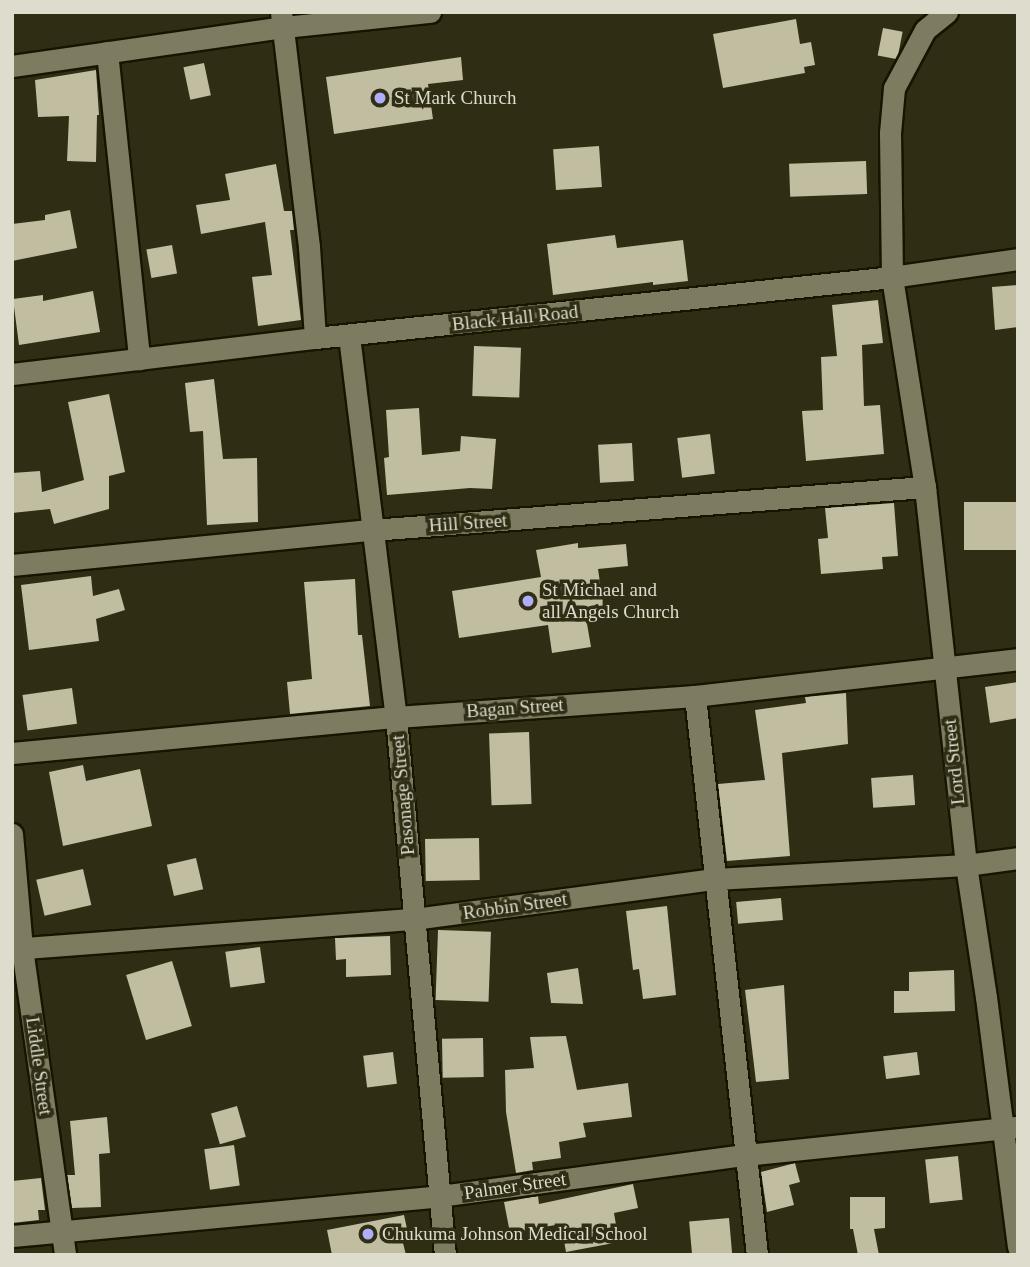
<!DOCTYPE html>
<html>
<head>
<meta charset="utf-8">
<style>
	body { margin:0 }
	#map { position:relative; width:1030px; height:1267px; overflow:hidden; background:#2f2d14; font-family:Georgia,serif }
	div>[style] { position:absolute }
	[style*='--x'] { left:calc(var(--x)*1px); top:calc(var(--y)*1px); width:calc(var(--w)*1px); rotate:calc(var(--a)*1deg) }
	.building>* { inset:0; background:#c0bda0; transform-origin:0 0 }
	.roads { filter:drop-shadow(2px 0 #171500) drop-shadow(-2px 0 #171500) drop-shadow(0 2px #171500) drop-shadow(0 -2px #171500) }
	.minor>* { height:21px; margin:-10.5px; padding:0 10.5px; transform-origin:10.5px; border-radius:10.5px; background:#7e7c60 }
	.dots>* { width:19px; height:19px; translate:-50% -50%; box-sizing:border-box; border:4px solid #2f2d14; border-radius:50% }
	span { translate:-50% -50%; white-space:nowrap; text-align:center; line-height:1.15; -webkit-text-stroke:7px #2f2d14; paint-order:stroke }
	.poi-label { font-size:19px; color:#dddccd }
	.left { translate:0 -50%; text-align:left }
	.street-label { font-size:19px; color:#dddccd }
	.frame { position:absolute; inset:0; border:14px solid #dddccd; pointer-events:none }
</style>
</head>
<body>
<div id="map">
	<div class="building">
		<i style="clip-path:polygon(796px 19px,800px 44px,811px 42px,815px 65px,804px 67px,805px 73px,723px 88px,713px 34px)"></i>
		<i style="left:883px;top:28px;width:20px;height:28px;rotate:11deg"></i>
		<i style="clip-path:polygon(461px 57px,463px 80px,428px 84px,433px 119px,334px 134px,326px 77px)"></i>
		<i style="left:204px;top:63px;width:33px;height:21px;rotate:78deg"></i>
		<i style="clip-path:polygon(96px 70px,99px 115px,97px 115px,96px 162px,67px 161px,69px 116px,38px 117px,35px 80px)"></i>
		<i style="left:599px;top:146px;width:41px;height:46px;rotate:86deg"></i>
		<i style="left:866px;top:161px;width:33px;height:77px;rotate:88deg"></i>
		<i style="clip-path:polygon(276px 164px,284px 211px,292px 211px,294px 230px,290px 230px,301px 320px,258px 326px,252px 277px,272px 275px,265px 222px,201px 234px,196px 205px,230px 200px,225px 174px)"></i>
		<i style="clip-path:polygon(70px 210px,77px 248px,12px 261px,12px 224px,45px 220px,45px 215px)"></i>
		<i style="clip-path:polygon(615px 235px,617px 248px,683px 240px,688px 281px,653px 285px,653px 282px,553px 295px,547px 244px)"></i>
		<i style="left:172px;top:245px;width:29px;height:26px;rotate:80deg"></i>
		<i style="clip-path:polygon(1018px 285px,1018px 327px,995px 330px,992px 287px)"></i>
		<i style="clip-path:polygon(93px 291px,100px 332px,19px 345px,13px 299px,43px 295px,43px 301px)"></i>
		<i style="clip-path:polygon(878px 300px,883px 343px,862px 345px,864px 406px,880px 405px,884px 454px,806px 461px,802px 411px,823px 410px,821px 357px,837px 356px,832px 305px)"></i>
		<i style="left:474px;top:346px;width:47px;height:50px;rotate:2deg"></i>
		<i style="clip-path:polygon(214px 379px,223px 459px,257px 458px,258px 522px,207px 525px,203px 431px,190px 432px,185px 383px)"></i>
		<i style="clip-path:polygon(109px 394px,125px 472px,109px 476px,109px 509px,54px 524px,50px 509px,12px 513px,12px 473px,40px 471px,42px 492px,84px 480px,68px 402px)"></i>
		<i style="clip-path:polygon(419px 408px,422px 455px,460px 451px,461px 436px,496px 439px,492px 489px,470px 488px,387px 495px,384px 458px,389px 457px,386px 410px)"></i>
		<i style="left:710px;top:434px;width:40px;height:33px;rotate:83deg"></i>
		<i style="left:632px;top:443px;width:38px;height:34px;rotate:87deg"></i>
		<i style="left:1018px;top:502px;width:48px;height:54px;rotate:90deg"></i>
		<i style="clip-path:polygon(894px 503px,898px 556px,882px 557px,883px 569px,821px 574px,818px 539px,828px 538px,825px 508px)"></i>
		<i style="clip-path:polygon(578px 543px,578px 548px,626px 544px,628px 566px,598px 569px,604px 610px,585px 612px,591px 647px,552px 653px,548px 625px,459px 638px,452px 591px,541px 577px,536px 550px)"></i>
		<i style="clip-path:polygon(91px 576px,93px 596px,119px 589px,125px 610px,96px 619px,99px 641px,29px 650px,21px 585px)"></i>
		<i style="clip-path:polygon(355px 579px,358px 635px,362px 635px,370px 706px,290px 714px,287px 682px,312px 679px,304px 582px)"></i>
		<i style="clip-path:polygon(1018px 682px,1018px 718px,990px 723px,985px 687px)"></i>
		<i style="left:72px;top:688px;width:36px;height:50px;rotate:82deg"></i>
		<i style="clip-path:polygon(846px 693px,848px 744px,782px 753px,790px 856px,727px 861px,718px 784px,765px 780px,755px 710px,806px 703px,805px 697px)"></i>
		<i style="left:529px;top:732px;width:72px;height:40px;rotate:88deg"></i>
		<i style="clip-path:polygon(83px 765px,86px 781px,140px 769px,152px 826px,63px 846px,49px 772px)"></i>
		<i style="left:913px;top:775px;width:30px;height:42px;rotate:86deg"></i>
		<i style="left:479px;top:838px;width:42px;height:54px;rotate:89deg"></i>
		<i style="left:196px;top:858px;width:32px;height:30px;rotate:77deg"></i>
		<i style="left:83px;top:869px;width:37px;height:48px;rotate:77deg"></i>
		<i style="left:781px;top:898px;width:22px;height:45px;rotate:85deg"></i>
		<i style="clip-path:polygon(667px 906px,676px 995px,643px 999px,639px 969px,633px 970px,626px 911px)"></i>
		<i style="left:438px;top:930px;width:53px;height:70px;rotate:2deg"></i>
		<i style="clip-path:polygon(390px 936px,391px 975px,346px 977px,346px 959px,336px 960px,335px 938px)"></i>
		<i style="left:260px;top:947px;width:36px;height:35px;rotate:82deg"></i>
		<i style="left:172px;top:961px;width:68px;height:48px;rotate:73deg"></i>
		<i style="clip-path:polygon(578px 968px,583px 1004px,551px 1003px,547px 973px)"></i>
		<i style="clip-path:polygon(954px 970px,955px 1011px,894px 1013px,894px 991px,909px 991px,909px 972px)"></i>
		<i style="clip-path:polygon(784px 985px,789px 1079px,756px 1082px,745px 990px)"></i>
		<i style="clip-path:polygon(566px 1036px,577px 1090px,628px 1083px,632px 1117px,583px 1123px,586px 1137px,559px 1142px,561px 1158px,532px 1162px,533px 1170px,516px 1173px,506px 1112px,505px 1070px,534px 1068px,530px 1037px)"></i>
		<i style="left:483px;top:1038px;width:39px;height:41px;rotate:89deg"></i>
		<i style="left:393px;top:1052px;width:32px;height:30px;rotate:83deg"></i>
		<i style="left:917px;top:1052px;width:23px;height:34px;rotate:83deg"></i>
		<i style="left:237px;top:1106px;width:32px;height:27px;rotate:74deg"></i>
		<i style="clip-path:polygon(107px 1117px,110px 1153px,99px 1154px,101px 1207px,72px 1208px,67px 1175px,75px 1175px,70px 1121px)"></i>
		<i style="left:234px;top:1145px;width:41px;height:30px;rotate:82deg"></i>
		<i style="left:958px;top:1156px;width:44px;height:33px;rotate:84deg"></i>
		<i style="clip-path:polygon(795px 1163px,800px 1182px,789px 1185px,794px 1205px,767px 1212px,761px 1172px)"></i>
		<i style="clip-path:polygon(41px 1178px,45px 1210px,38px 1210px,39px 1220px,12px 1223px,12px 1181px)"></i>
		<i style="clip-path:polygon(633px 1184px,638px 1208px,614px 1213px,619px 1242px,566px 1252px,561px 1224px,510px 1233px,504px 1202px,538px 1196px,539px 1204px)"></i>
		<i style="clip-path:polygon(850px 1197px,885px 1197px,885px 1228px,874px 1229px,879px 1255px,858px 1255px,853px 1229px,850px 1229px)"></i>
		<i style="clip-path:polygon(404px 1215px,409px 1238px,402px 1239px,406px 1255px,332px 1255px,327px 1230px)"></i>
		<i style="left:729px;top:1218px;width:37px;height:40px;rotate:85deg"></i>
	</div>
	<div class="roads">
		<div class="minor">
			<i style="--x:281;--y:12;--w:237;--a:83.2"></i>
			<i style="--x:309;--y:247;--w:91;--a:86.2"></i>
			<i style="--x:947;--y:12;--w:28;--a:141"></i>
			<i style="--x:925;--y:30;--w:66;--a:118.1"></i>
			<i style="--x:894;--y:88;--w:45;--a:95.1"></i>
			<i style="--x:890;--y:133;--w:144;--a:89.2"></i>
			<i style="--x:892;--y:277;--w:213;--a:81.1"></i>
			<i style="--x:925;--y:487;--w:380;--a:83.8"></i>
			<i style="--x:966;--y:865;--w:134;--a:81.4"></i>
			<i style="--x:986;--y:997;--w:252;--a:82.7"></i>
			<i style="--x:107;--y:52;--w:309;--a:84"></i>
			<i style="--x:12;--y:66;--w:275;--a:-8.2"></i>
			<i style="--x:284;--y:27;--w:147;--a:-5.9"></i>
			<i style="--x:349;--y:336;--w:384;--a:83"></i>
			<i style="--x:396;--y:717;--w:540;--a:84.8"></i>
			<i style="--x:12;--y:374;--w:305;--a:-6.8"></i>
			<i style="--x:315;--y:338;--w:580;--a:-6.03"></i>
			<i style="--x:892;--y:277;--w:127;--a:-8.1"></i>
			<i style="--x:12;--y:565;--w:362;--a:-5.6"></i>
			<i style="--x:372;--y:530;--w:555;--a:-4.45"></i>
			<i style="--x:695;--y:696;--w:562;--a:83.67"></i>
			<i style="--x:12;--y:753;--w:386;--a:-5.4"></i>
			<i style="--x:396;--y:717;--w:300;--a:-4"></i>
			<i style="--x:695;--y:696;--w:325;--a:-6.5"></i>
			<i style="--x:12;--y:834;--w:114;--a:85"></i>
			<i style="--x:22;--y:948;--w:310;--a:82"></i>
			<i style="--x:12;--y:949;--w:403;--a:-4.3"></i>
			<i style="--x:414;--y:919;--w:304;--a:-7.6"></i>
			<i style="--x:715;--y:879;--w:251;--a:-3.2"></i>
			<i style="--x:966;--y:865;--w:52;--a:-7.7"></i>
			<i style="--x:12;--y:1236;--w:430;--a:-5.3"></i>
			<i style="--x:440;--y:1196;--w:308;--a:-7.7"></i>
			<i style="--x:745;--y:1155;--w:274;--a:-5.9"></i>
		</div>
	</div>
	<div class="dots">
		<i style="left:380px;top:98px;background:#aeaefa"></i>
		<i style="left:528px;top:601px;background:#aeaefa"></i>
		<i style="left:368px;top:1234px;background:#aeaefa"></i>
	</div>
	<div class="poi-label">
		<span class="left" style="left:394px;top:98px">St Mark Church</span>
		<span class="left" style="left:542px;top:601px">St Michael and<br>all Angels Church</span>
		<span class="left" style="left:382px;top:1234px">Chukuma Johnson Medical School</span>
	</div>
	<div class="street-label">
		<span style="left:515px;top:318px;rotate:-6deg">Black Hall Road</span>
		<span style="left:468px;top:523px;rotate:-4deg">Hill Street</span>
		<span style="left:515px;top:708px;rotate:-4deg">Bagan Street</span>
		<span style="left:954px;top:762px;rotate:-96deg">Lord Street</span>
		<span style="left:403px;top:795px;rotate:-95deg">Pasonage Street</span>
		<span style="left:515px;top:906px;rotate:-8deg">Robbin Street</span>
		<span style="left:39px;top:1066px;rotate:82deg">Liddle Street</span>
		<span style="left:515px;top:1186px;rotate:-8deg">Palmer Street</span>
	</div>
	<div class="frame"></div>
</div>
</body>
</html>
